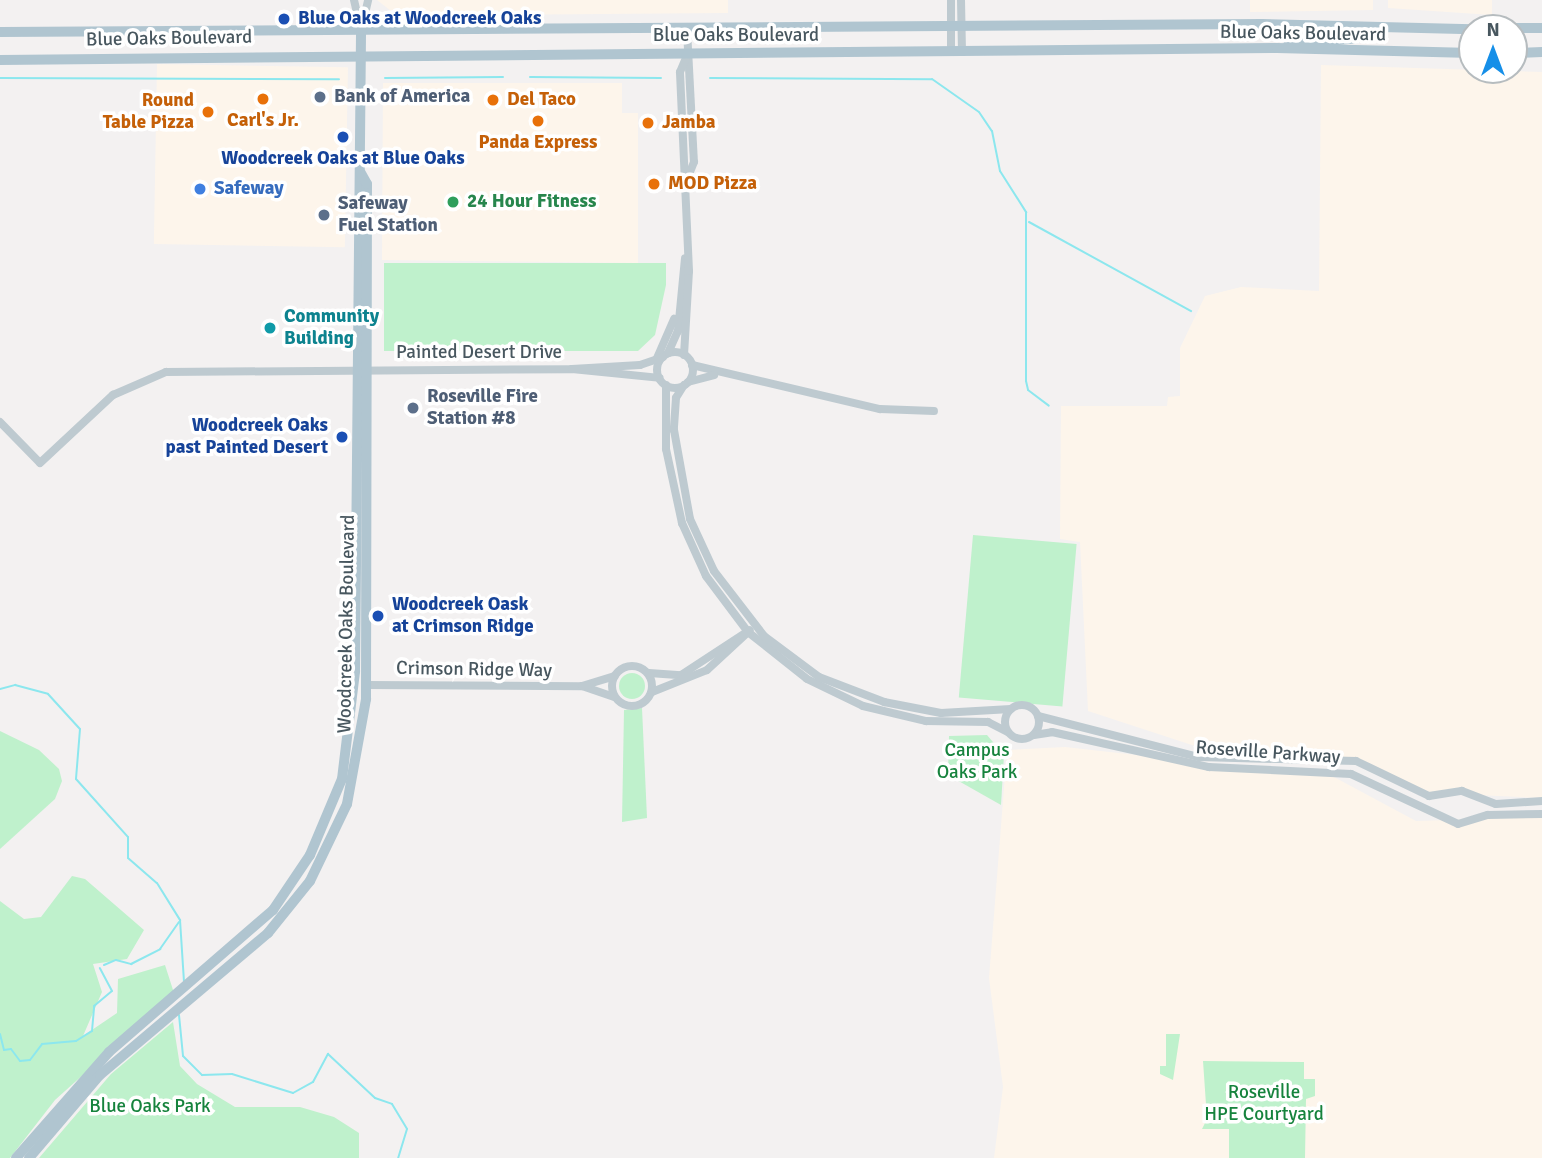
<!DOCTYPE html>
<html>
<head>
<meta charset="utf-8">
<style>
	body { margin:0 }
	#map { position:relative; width:1542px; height:1158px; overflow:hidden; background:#f3f1f1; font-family:Signika,sans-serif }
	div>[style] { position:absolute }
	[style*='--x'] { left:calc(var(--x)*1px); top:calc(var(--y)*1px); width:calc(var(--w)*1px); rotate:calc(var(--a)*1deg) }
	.commercial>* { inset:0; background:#fdf5eb; transform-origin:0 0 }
	.green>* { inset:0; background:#bff1cc; transform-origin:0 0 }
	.round { border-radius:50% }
	.stream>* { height:2px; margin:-1px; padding:0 1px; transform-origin:1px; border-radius:1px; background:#8ce7ee }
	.minor>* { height:8px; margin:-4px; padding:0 4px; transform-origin:4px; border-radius:4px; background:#becad0 }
	.minor>.ring { margin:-4px; padding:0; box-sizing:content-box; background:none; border:8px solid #becad0; border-radius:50% }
	.major>* { height:10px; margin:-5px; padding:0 5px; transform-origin:5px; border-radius:5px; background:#b0c5d0 }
	.dots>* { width:19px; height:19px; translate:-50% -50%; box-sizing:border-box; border:4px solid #fff; border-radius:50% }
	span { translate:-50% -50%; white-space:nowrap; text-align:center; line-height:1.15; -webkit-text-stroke:7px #fff; paint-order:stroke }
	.transit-label { font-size:19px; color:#164399; font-weight:700 }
	.left { translate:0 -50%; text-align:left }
	.right { translate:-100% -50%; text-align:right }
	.street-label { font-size:19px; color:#48575f }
	.service-label { font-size:19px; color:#4e5e75; font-weight:700 }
	.food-label { font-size:19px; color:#c56008; font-weight:700 }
	.shop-label { font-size:19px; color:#366cbe; font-weight:700 }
	.leisure-label { font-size:19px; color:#27864d; font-weight:700 }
	.culture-label { font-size:19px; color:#0d838f; font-weight:700 }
	.park-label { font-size:19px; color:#16833d }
	.north { position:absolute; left:1458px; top:14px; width:70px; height:70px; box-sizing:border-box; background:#fff; border:2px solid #b6bcbf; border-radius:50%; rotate:0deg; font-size:19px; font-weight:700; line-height:28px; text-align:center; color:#48575f }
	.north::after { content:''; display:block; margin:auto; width:24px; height:32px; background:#168fe8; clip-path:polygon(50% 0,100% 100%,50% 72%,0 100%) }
</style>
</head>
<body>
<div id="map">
	<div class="commercial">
		<i style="clip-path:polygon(377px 0,728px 0,728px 13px,469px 15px,391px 11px)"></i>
		<i style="clip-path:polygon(1250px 0,1373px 0,1373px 10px,1250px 12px)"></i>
		<i style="clip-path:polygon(1388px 0,1492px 0,1492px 15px,1388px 8px)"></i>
		<i style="left:157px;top:64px;width:191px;height:180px;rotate:1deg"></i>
		<i style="clip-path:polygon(1321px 65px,1542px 72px,1542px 798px,1431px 793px,1342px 756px,1201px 748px,1088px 711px,1080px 542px,1060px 539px,1061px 406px,1167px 406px,1168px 397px,1180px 396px,1180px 348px,1205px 296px,1241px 287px,1319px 291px)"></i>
		<i style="clip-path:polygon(383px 83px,622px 83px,622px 113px,638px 113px,638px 263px,382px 260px)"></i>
		<i style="clip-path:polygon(1065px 747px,1334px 777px,1416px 821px,1542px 817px,1542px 1158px,994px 1158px,1003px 1087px,989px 978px,1007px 750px)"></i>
	</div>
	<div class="green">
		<i style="clip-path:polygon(384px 263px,666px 263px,666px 285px,655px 335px,638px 351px,384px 351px)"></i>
		<i style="left:973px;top:535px;width:104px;height:163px;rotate:5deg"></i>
		<i class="round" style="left:619px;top:673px;width:26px;height:26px"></i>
		<i style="clip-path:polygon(642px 708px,647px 818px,622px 822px,624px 710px)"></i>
		<i style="clip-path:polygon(0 731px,39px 750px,59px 769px,62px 781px,55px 799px,0 849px)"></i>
		<i style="clip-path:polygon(987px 735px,1004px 755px,1001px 805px,948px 775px,949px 736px)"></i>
		<i style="clip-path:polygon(72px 876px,85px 879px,144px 930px,127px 959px,93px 964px,102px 992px,83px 1036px,117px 1013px,118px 979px,165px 965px,174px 993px,55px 1100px,10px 1158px,0 1158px,0 901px,24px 919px,41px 917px)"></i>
		<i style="clip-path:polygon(173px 1022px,180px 1066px,197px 1084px,235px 1107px,300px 1107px,334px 1117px,359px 1133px,359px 1158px,39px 1158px,111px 1074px)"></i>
		<i style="clip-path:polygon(1166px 1034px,1180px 1034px,1173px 1080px,1160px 1074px,1160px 1066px,1166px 1066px)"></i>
		<i style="clip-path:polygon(1203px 1061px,1304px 1062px,1304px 1079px,1315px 1079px,1315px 1096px,1306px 1099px,1305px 1158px,1229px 1158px,1229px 1129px,1202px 1129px,1207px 1119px)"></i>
	</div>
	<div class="stream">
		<i style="--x:530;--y:77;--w:131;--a:0.4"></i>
		<i style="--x:0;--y:78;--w:339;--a:0.2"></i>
		<i style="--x:385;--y:78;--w:118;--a:-0.5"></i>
		<i style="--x:710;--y:78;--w:222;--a:0.3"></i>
		<i style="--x:932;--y:79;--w:57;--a:35.1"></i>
		<i style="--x:979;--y:112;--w:23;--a:56"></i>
		<i style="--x:992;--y:131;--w:41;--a:78.7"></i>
		<i style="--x:1000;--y:171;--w:49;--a:57.6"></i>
		<i style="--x:1026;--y:212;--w:169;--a:90"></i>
		<i style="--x:1026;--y:381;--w:9;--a:77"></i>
		<i style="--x:1028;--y:390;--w:26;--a:37"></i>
		<i style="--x:1029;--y:222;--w:185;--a:28.8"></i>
		<i style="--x:0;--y:689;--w:16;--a:-15"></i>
		<i style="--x:15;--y:685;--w:34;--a:15"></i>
		<i style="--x:48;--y:694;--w:47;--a:47.6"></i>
		<i style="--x:80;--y:729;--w:50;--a:94.6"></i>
		<i style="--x:76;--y:779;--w:78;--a:48.1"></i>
		<i style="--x:128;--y:837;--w:21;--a:90"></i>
		<i style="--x:128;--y:858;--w:38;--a:41"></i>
		<i style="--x:157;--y:883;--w:44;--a:58.1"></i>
		<i style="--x:180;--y:920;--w:62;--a:86.3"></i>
		<i style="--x:104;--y:965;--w:13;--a:-23"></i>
		<i style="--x:116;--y:960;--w:16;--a:15"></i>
		<i style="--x:131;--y:964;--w:33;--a:-27"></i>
		<i style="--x:160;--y:949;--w:33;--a:-55"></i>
		<i style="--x:179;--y:1015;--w:41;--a:84.4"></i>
		<i style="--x:183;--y:1056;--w:27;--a:45"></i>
		<i style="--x:202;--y:1075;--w:30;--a:-2"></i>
		<i style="--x:232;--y:1074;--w:64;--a:17.3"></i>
		<i style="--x:293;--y:1093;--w:23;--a:-29"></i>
		<i style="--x:313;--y:1082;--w:32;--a:-62"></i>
		<i style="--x:328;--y:1054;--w:64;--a:43.1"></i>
		<i style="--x:375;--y:1098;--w:18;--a:19"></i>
		<i style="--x:392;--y:1104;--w:29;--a:59"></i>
		<i style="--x:407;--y:1129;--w:30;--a:107"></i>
		<i style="--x:0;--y:1034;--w:16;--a:76"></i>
		<i style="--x:4;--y:1050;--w:7;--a:-8"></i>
		<i style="--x:11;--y:1049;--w:15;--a:53"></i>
		<i style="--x:20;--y:1061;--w:10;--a:-6"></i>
		<i style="--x:30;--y:1060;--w:20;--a:-53"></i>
		<i style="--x:42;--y:1044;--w:34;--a:-5"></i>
		<i style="--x:76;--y:1041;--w:19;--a:-32"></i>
		<i style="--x:92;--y:1031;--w:25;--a:-85"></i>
		<i style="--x:94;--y:1006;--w:23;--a:-40"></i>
		<i style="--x:112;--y:991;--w:26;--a:-118"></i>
	</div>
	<div class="minor">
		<i style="--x:354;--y:0;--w:32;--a:77"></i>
		<i style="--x:361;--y:31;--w:32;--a:-77"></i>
		<i style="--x:961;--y:0;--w:52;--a:88.9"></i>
		<i style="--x:687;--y:30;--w:132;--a:87"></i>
		<i style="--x:694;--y:162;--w:18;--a:112"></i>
		<i style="--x:951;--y:52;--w:52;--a:-90"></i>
		<i class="ring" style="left:657px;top:352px;width:28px;height:28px"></i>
		<i style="--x:668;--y:353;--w:24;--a:-66"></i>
		<i style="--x:678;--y:331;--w:73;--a:-84.5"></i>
		<i style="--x:684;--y:355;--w:84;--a:-86.6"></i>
		<i style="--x:689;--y:271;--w:199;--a:-92.6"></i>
		<i style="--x:680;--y:72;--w:21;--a:-67"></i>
		<i style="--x:657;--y:358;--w:43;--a:-66.4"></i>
		<i style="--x:692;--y:365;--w:193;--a:13.2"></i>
		<i style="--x:880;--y:409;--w:54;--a:2.1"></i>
		<i style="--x:572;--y:369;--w:88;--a:5.8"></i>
		<i style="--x:688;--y:382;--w:27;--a:-15"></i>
		<i style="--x:666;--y:385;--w:64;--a:90"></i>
		<i style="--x:666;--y:449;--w:76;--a:77.8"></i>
		<i style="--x:682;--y:523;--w:58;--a:65.6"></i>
		<i style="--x:706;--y:576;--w:70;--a:53.1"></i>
		<i style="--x:748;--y:632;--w:75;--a:38.5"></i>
		<i style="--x:807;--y:679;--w:62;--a:25.7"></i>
		<i style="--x:863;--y:706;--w:65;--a:13.4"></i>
		<i style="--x:926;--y:721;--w:62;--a:0.9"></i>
		<i style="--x:988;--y:722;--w:22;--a:27"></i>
		<i style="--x:684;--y:385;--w:15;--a:122"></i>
		<i style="--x:676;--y:398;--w:32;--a:94"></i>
		<i style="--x:674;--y:430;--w:90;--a:79.8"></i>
		<i style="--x:690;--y:519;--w:57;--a:65.2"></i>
		<i style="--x:714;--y:571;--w:82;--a:52.4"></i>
		<i style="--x:764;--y:636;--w:69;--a:36.7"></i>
		<i style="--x:819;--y:677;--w:70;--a:21"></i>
		<i style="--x:884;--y:702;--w:58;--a:10.9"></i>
		<i style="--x:941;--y:713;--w:70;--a:-3.3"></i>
		<i style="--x:0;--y:422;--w:57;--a:45.7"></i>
		<i style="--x:40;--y:463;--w:100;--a:-43"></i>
		<i style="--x:113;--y:395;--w:58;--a:-23.5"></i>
		<i style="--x:166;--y:372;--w:406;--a:-0.4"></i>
		<i style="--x:572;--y:369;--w:68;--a:-3.4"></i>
		<i style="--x:640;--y:365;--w:24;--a:-19"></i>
		<i class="ring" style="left:612px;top:666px;width:32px;height:32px"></i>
		<i style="--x:649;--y:673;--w:32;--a:4"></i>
		<i style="--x:681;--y:675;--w:82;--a:-33.1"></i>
		<i style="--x:366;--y:685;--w:216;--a:0.3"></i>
		<i style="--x:582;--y:686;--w:34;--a:19"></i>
		<i style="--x:582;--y:686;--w:34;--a:-17"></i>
		<i style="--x:652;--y:692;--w:59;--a:-21.8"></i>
		<i style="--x:707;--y:670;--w:56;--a:-42.8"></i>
		<i class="ring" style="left:1005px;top:705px;width:26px;height:26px"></i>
		<i style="--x:1038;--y:716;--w:166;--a:14.3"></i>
		<i style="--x:1199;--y:757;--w:157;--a:1.5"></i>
		<i style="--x:1356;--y:761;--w:81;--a:25.6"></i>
		<i style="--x:1429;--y:796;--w:33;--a:-9"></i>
		<i style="--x:1462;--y:791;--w:36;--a:21"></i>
		<i style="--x:1496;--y:804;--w:46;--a:-3.7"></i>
		<i style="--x:1034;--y:735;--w:18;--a:-9"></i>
		<i style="--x:1052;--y:732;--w:161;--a:12.6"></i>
		<i style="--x:1209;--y:767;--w:142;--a:2.8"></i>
		<i style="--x:1351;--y:774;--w:118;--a:25"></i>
		<i style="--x:1458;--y:824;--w:31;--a:-17"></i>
		<i style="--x:1488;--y:815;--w:54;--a:-1.1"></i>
	</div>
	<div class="major">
		<i style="--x:1514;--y:28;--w:28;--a:0"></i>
		<i style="--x:0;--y:32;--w:1262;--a:-0.36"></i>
		<i style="--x:1262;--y:24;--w:210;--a:1.4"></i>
		<i style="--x:1288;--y:45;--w:91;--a:-5.6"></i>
		<i style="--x:1379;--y:36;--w:9;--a:-54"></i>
		<i style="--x:1514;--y:53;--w:28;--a:-2"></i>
		<i style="--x:0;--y:60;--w:1277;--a:-0.54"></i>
		<i style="--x:1277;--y:48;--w:195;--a:1.5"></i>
		<i style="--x:16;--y:1158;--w:141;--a:-48.7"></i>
		<i style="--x:109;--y:1052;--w:217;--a:-40.9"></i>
		<i style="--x:273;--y:910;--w:66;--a:-56.1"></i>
		<i style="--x:310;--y:855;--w:82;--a:-67.2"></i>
		<i style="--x:342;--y:779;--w:109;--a:-83.1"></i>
		<i style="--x:355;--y:671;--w:640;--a:-89.46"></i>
		<i style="--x:29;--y:1158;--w:109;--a:-49.5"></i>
		<i style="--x:100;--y:1075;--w:220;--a:-40.2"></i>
		<i style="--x:268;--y:933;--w:67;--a:-51.1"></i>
		<i style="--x:310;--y:881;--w:85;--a:-64.3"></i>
		<i style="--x:347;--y:804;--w:107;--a:-79.7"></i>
		<i style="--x:366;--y:699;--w:515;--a:-89.89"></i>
		<i style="--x:367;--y:184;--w:13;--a:-119"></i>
	</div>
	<div class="dots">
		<i style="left:284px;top:19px;background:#1a4fb4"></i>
		<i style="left:320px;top:97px;background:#5c6f8a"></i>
		<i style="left:263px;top:99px;background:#e8710a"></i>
		<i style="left:493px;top:100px;background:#e8710a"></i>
		<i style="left:208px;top:112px;background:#e8710a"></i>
		<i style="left:538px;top:121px;background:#e8710a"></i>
		<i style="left:648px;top:123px;background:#e8710a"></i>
		<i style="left:343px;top:137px;background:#1a4fb4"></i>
		<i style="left:654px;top:184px;background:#e8710a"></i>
		<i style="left:200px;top:189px;background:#3f7fe0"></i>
		<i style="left:453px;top:202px;background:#2e9e5b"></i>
		<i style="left:324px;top:215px;background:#5c6f8a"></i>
		<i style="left:270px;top:328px;background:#0f9aa8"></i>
		<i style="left:413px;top:408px;background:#5c6f8a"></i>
		<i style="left:342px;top:437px;background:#1a4fb4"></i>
		<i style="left:378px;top:616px;background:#1a4fb4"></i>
	</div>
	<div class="transit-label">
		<span class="left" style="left:298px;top:19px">Blue Oaks at Woodcreek Oaks</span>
		<span style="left:343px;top:159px">Woodcreek Oaks at Blue Oaks</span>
		<span class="right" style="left:328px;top:437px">Woodcreek Oaks<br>past Painted Desert</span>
		<span class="left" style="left:392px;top:616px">Woodcreek Oask<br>at Crimson Ridge</span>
	</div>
	<div class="street-label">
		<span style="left:1303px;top:34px;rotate:1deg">Blue Oaks Boulevard</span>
		<span style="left:736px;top:36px">Blue Oaks Boulevard</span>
		<span style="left:169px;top:39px;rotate:-1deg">Blue Oaks Boulevard</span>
		<span style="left:479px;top:353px">Painted Desert Drive</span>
		<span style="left:347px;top:624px;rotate:-89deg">Woodcreek Oaks Boulevard</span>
		<span style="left:474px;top:670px;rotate:1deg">Crimson Ridge Way</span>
		<span style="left:1268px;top:753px;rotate:4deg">Roseville Parkway</span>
	</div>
	<div class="service-label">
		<span class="left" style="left:334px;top:97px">Bank of America</span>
		<span class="left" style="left:338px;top:215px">Safeway<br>Fuel Station</span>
		<span class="left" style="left:427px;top:408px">Roseville Fire<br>Station #8</span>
	</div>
	<div class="food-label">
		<span class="left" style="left:507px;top:100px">Del Taco</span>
		<span class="right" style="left:194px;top:112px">Round<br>Table Pizza</span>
		<span style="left:263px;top:121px">Carl's Jr.</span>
		<span class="left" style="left:662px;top:123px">Jamba</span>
		<span style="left:538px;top:143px">Panda Express</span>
		<span class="left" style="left:668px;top:184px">MOD Pizza</span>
	</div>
	<div class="shop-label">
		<span class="left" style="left:214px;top:189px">Safeway</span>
	</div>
	<div class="leisure-label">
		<span class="left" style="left:467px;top:202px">24 Hour Fitness</span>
	</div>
	<div class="culture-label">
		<span class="left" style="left:284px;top:328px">Community<br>Building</span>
	</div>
	<div class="park-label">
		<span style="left:977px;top:762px">Campus<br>Oaks Park</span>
		<span style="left:1264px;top:1104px">Roseville<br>HPE Courtyard</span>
		<span style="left:150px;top:1107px">Blue Oaks Park</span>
	</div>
	<div class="north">N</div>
</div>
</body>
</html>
